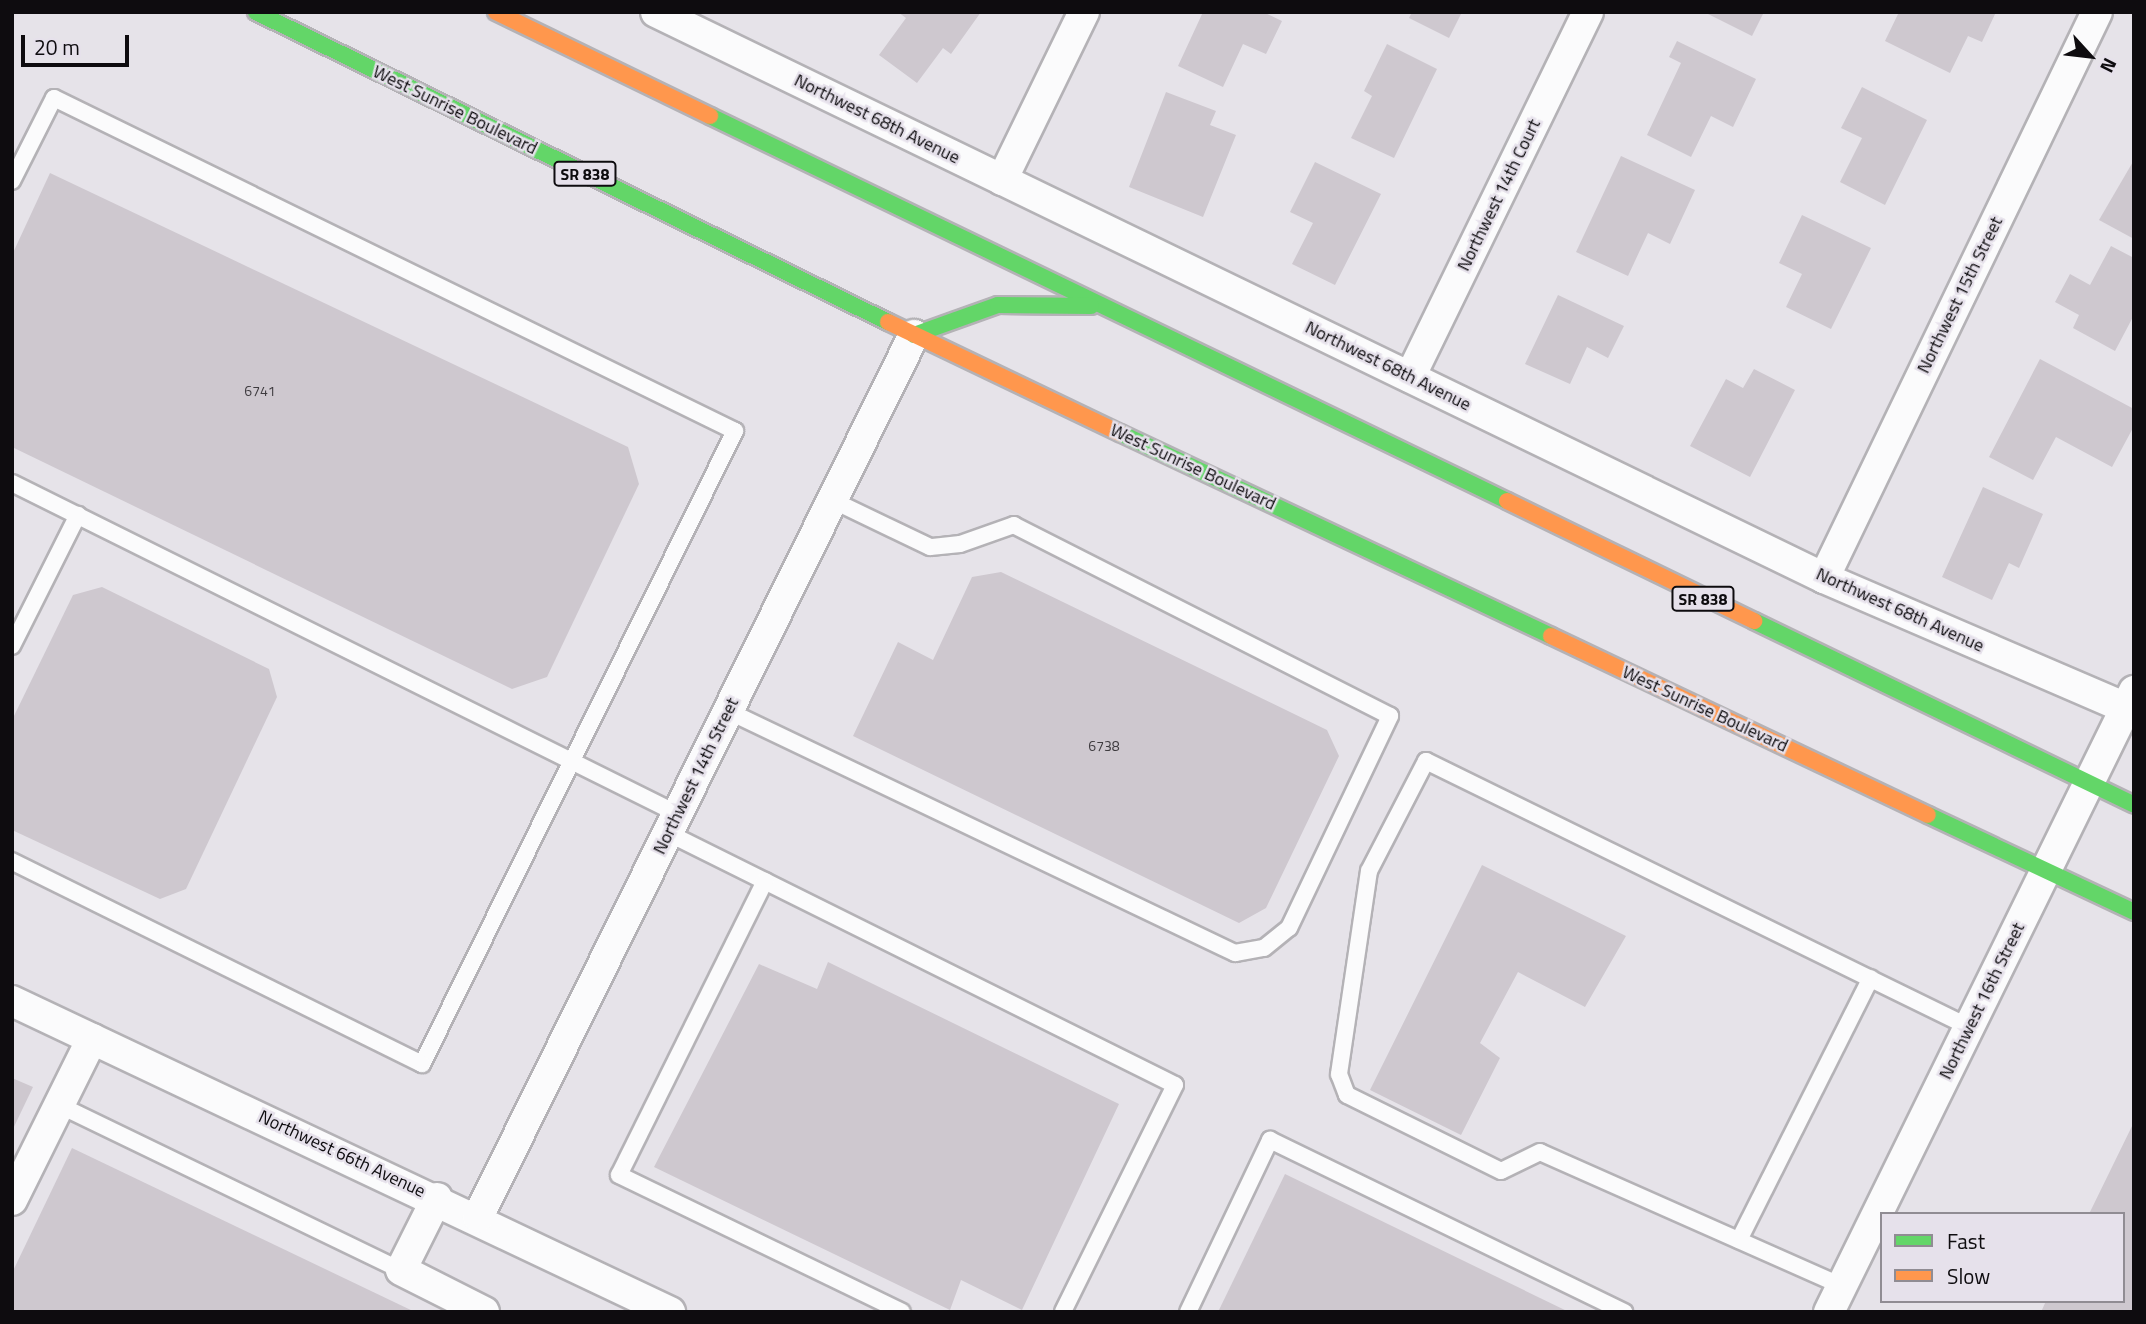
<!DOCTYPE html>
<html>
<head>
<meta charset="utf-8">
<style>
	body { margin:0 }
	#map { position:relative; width:2146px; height:1324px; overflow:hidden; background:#e6e3e9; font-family:"Titillium Web",sans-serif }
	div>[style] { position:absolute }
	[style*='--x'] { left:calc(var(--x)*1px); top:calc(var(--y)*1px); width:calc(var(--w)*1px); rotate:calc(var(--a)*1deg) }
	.building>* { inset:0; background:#cec8cf }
	.roads { filter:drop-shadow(2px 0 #b4b2b6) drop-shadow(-2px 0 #b4b2b6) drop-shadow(0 2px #b4b2b6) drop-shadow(0 -2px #b4b2b6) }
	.lane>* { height:16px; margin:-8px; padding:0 8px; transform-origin:8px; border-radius:8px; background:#fbfbfc }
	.street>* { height:30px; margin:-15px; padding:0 15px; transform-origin:15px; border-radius:15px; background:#fbfbfc }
	.fast>* { height:16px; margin:-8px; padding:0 8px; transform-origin:8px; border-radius:8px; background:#63d668 }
	.slow>* { height:16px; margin:-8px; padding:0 8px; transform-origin:8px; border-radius:8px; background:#ff974d }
	span { translate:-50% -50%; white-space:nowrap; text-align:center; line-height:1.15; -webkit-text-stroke:5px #e6e1eb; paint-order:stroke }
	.number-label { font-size:14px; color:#3e3b3f }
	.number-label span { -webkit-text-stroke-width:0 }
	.shield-label span { padding:2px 5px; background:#e6e1eb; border:2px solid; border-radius:5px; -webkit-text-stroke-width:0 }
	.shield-label { font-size:16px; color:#0e0c0f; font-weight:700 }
	.street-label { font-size:18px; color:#0e0c0f }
	.frame { position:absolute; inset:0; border:14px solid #0e0c0f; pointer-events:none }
	.legend { position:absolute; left:1880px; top:1212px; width:245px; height:91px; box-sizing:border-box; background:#e6e1eb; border:2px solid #908c93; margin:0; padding:9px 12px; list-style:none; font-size:21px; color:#0e0c0f }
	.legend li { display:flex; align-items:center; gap:14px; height:35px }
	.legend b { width:35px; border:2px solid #908c93 }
	.north { position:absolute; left:2055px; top:21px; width:70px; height:70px; -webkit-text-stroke:5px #e6e1eb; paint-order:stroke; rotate:117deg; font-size:19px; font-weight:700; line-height:28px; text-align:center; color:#0e0c0f }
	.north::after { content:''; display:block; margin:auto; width:24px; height:32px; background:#0e0c0f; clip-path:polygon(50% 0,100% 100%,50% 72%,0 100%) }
	.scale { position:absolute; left:21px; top:35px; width:108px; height:32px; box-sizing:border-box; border:4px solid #0e0c0f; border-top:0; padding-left:9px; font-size:21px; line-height:24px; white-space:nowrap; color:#0e0c0f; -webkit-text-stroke:5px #e6e1eb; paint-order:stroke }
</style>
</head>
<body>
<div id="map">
	<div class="building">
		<i style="clip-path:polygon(898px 12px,981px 12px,951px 54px,943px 48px,917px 83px,879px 55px,906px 18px)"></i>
		<i style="clip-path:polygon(1203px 12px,1263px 12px,1282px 21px,1266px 54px,1243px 44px,1223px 87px,1178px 66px)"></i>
		<i style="clip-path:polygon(1412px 12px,1462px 12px,1449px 38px,1409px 18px)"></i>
		<i style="clip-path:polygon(1704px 12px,1764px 12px,1752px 36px)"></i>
		<i style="clip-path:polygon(1899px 12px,1996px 12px,1982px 42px,1968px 36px,1950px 73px,1885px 41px)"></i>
		<i style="clip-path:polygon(1677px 41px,1756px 79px,1733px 127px,1711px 116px,1691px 157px,1647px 135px,1681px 63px,1669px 57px)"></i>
		<i style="clip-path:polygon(1387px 44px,1437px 69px,1394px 158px,1351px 138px,1372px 96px,1364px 91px)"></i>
		<i style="clip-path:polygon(1862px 87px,1927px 120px,1885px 205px,1840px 182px,1862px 138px,1841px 128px)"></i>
		<i style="clip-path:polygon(1166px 92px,1216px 111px,1210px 125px,1236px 135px,1203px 217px,1129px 187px)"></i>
		<i style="clip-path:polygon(1621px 156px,1695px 190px,1670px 244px,1648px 233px,1628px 276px,1576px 252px)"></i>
		<i style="clip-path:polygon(2134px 160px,2134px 239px,2099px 220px)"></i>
		<i style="clip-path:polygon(1315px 162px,1381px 194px,1335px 285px,1292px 264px,1313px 223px,1290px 212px)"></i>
		<i style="clip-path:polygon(50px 173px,628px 447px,639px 484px,547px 677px,512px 689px,12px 447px,12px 255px)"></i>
		<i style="clip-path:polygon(1802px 215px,1871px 248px,1831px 329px,1786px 307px,1802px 274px,1779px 263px)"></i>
		<i style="clip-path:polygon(2111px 246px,2134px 258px,2134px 315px,2115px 351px,2073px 328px,2079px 315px,2055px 302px,2070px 274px,2090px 285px)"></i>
		<i style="clip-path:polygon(1558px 295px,1624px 326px,1608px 358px,1587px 347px,1570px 384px,1525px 364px)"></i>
		<i style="clip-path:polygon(2040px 359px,2134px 409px,2134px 426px,2112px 467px,2056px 437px,2033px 480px,1989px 457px)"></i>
		<i style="clip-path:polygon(1754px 369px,1795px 390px,1750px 477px,1690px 446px,1726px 379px,1743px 388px)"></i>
		<i style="clip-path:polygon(1983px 487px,2043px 514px,2019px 568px,2009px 563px,1992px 600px,1942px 577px)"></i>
		<i style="clip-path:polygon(1001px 572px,1327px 730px,1339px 756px,1266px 908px,1239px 923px,853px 736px,898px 642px,933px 660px,972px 577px)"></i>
		<i style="clip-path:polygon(102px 587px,269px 669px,277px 697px,186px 889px,160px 899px,12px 830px,12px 720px,73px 595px)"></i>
		<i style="clip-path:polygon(1482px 865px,1626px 936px,1585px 1007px,1518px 972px,1480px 1043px,1500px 1058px,1461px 1135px,1370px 1090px)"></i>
		<i style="clip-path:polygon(828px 962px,1119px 1104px,1022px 1310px,961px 1280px,950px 1310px,654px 1167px,759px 964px,817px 989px)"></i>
		<i style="clip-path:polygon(12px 1078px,33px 1087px,12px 1131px)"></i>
		<i style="clip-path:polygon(2134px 1122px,2134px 1312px,2041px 1312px,2046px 1301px,2123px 1301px,2123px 1214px,2089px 1214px)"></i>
		<i style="clip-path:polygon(72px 1148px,415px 1312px,12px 1312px,12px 1273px)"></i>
		<i style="clip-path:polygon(1285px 1174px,1569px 1312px,1218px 1312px)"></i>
	</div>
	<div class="roads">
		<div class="lane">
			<i style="--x:12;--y:181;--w:93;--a:-63.2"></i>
			<i style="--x:54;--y:98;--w:758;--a:26.06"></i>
			<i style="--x:735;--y:431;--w:706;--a:116.31"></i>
			<i style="--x:422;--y:1064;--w:458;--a:-153.7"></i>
			<i style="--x:12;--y:483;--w:744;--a:26.43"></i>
			<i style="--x:12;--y:646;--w:147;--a:-63.3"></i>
			<i style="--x:728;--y:711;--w:562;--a:25.52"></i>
			<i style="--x:1235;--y:953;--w:29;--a:-10"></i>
			<i style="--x:1264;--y:948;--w:32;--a:-39"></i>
			<i style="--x:1289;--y:928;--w:235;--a:-64.5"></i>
			<i style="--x:1390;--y:716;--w:422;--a:-153.1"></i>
			<i style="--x:1014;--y:525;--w:57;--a:160.6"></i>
			<i style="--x:960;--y:544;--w:30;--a:174"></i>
			<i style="--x:930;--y:547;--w:109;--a:-154.4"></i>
			<i style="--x:668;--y:833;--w:566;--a:26.43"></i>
			<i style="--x:1175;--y:1085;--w:253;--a:116.3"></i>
			<i style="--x:765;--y:881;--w:328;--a:116.4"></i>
			<i style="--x:619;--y:1175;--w:314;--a:25.8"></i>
			<i style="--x:59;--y:1105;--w:380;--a:25.8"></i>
			<i style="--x:1739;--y:1240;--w:293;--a:-63.3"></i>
			<i style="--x:1842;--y:1286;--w:330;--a:-156.1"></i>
			<i style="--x:1540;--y:1152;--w:43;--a:154"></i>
			<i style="--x:1501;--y:1171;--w:172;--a:-153.7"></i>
			<i style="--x:1347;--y:1095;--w:22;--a:-111"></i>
			<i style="--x:1339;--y:1074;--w:205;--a:-81.6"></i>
			<i style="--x:1369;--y:871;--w:124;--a:-62.6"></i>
			<i style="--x:1426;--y:761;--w:605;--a:26.1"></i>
			<i style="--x:1188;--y:1312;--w:191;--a:-64.5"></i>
			<i style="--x:1270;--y:1140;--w:394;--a:25.9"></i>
		</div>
		<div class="street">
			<i style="--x:656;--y:12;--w:1298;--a:25.85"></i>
			<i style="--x:1824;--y:578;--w:329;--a:23.3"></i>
			<i style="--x:1002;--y:180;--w:187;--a:-64"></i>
			<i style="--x:1410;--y:377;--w:406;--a:-64"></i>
			<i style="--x:1824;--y:578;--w:628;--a:-64.25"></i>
			<i style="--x:12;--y:1001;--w:728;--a:25.3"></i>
			<i style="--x:437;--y:1198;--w:80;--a:116.6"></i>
			<i style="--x:401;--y:1270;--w:93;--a:26.8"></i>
			<i style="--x:12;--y:1200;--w:180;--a:-63.6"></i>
			<i style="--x:478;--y:1217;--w:984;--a:-63.7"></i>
			<i style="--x:1829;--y:1312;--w:692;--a:-63.84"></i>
		</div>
		<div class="fast">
			<i style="--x:256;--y:12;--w:704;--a:26.13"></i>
			<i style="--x:710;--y:116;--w:885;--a:25.78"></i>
			<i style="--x:914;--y:335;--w:89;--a:-19.7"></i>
			<i style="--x:998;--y:305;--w:93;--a:0.6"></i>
			<i style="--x:1120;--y:433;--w:476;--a:25.2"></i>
			<i style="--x:1754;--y:621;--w:422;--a:25.8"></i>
			<i style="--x:1928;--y:815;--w:228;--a:25.2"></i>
		</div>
		<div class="slow">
			<i style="--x:496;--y:12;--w:238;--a:25.9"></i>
			<i style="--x:888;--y:322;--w:257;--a:25.6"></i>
			<i style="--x:1507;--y:501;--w:275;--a:25.9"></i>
			<i style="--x:1551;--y:636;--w:417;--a:25.4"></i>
		</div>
	</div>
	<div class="number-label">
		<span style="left:260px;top:391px">6741</span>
		<span style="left:1104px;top:746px">6738</span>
	</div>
	<div class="shield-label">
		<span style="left:585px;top:174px">SR 838</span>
		<span style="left:1703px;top:599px">SR 838</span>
	</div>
	<div class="street-label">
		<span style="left:455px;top:110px;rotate:26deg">West Sunrise Boulevard</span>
		<span style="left:877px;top:119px;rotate:26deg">Northwest 68th Avenue</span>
		<span style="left:1499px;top:195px;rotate:-64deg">Northwest 14th Court</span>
		<span style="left:1960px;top:295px;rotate:-64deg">Northwest 15th Street</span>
		<span style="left:1388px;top:366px;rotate:26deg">Northwest 68th Avenue</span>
		<span style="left:1193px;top:467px;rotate:25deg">West Sunrise Boulevard</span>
		<span style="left:1900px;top:610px;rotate:24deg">Northwest 68th Avenue</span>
		<span style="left:1705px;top:709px;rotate:25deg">West Sunrise Boulevard</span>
		<span style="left:696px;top:776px;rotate:-64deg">Northwest 14th Street</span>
		<span style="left:1982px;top:1001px;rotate:-64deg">Northwest 16th Street</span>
		<span style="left:342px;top:1154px;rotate:25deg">Northwest 66th Avenue</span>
	</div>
	<div class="frame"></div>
	<ul class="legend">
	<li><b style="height:9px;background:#63d668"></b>Fast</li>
	<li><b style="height:9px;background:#ff974d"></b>Slow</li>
	</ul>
	<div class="north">N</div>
	<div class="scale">20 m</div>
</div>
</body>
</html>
